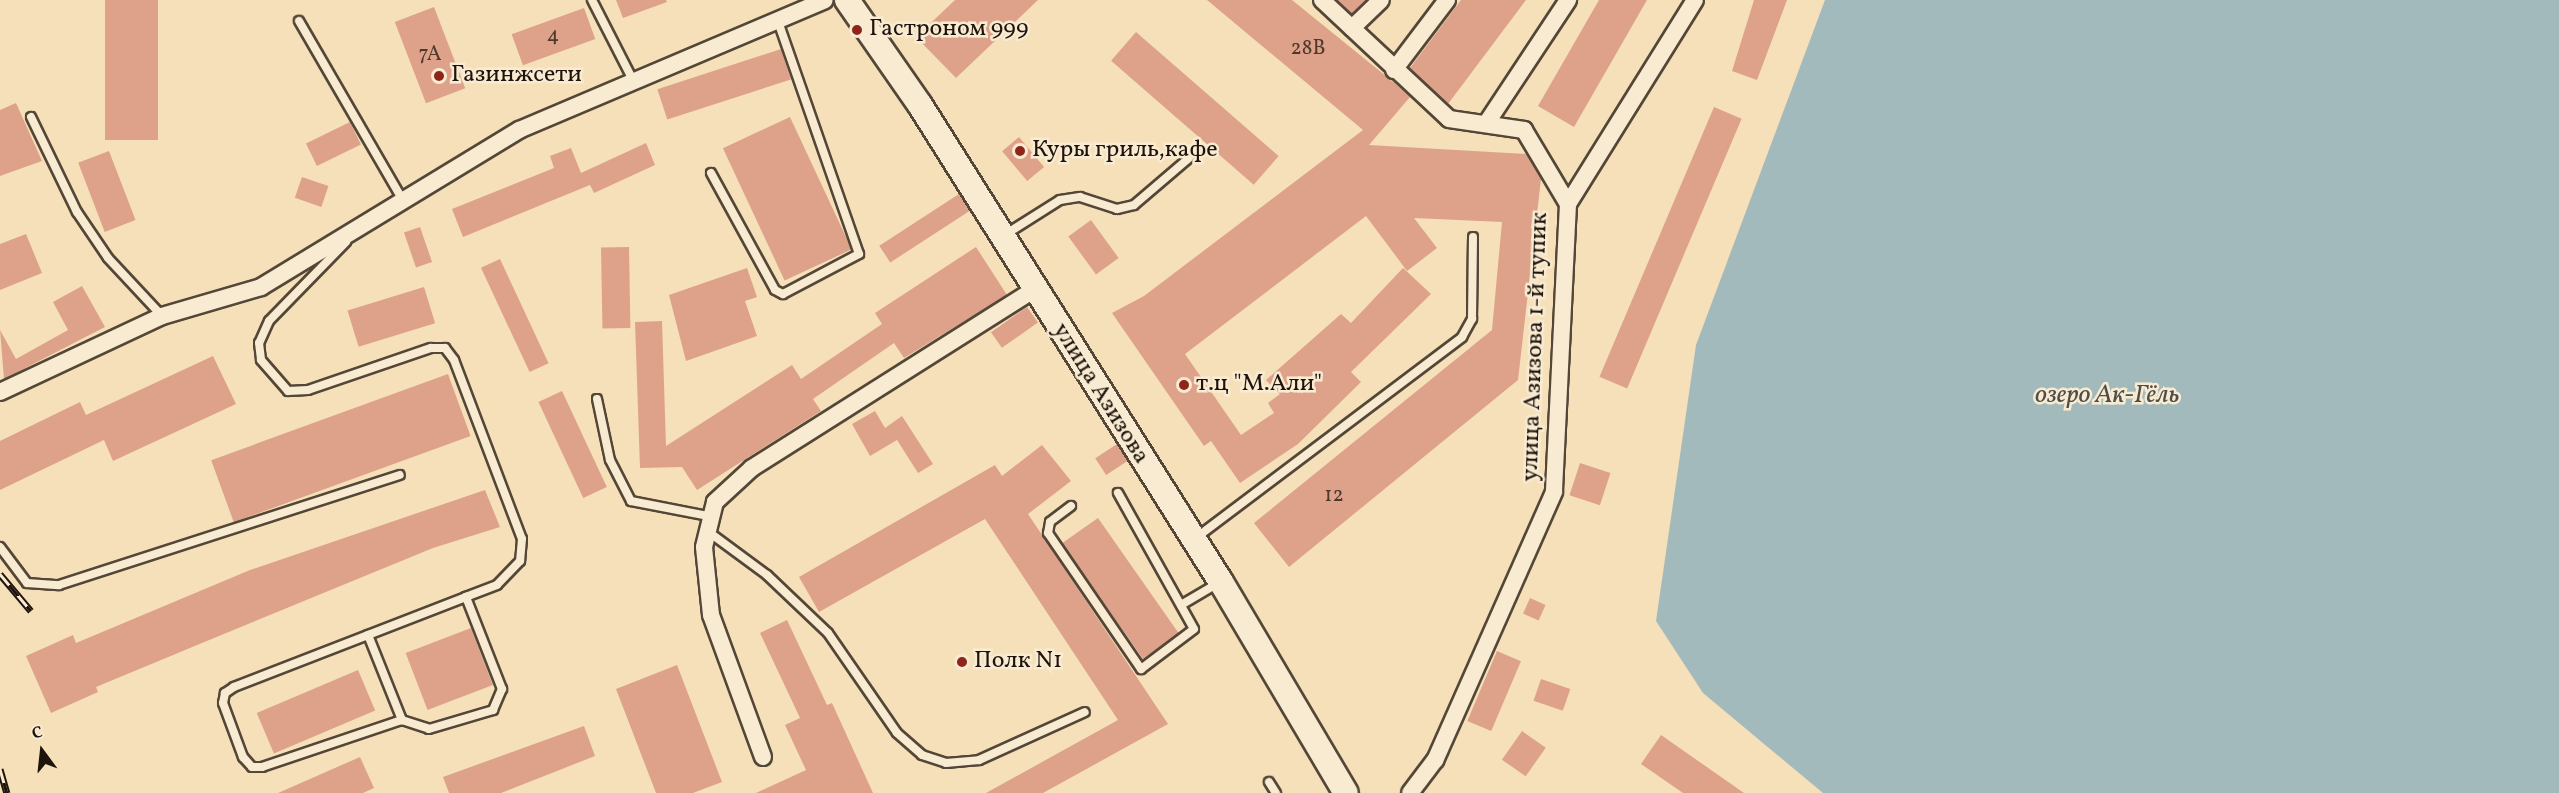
<!DOCTYPE html>
<html>
<head>
<meta charset="utf-8">
<style>
	body { margin:0 }
	#map { position:relative; width:2559px; height:793px; overflow:hidden; background:#f5e0b9; font-family:Vollkorn,serif }
	div>[style] { position:absolute }
	[style*='--x'] { left:calc(var(--x)*1px); top:calc(var(--y)*1px); width:calc(var(--w)*1px); rotate:calc(var(--a)*1deg) }
	.water>* { inset:0; background:#a3babc }
	.building>* { inset:0; background:#dea28a; transform-origin:0 0 }
	.roads { filter:drop-shadow(2px 0 #544737) drop-shadow(-2px 0 #544737) drop-shadow(0 2px #544737) drop-shadow(0 -2px #544737) }
	.service>* { height:8px; margin:-4px; padding:0 4px; transform-origin:4px; border-radius:4px; background:#f8ebd2 }
	.minor>* { height:16px; margin:-8px; padding:0 8px; transform-origin:8px; border-radius:8px; background:#f8ebd2 }
	.secondary>* { height:24px; margin:-12px; padding:0 12px; transform-origin:12px; border-radius:12px; background:#f8ebd2 }
	.rail>* { height:7px; margin-top:-3.5px; transform-origin:0; background:repeating-linear-gradient(90deg,#f8ebd2 0 14px,#1f140c 0 28px); box-sizing:border-box; border-block:2px solid #1f140c }
	.dots>* { width:16px; height:16px; translate:-50% -50%; box-sizing:border-box; border:3px solid #f8ebd2; border-radius:50% }
	span { translate:-50% -50%; white-space:nowrap; text-align:center; line-height:1.15; -webkit-text-stroke:5px #f8ebd2; paint-order:stroke }
	.number-label { font-size:21px; color:#4f382c }
	.number-label span { -webkit-text-stroke-width:0 }
	.poi-label { font-size:24px; color:#1f140c }
	.left { translate:0 -50%; text-align:left }
	.street-label { font-size:24px; color:#1f140c }
	.water-label { font-size:26px; color:#4d4e4a; font-style:italic }
	.north { position:absolute; left:12px; top:721px; width:60px; height:60px; -webkit-text-stroke:4px #f8ebd2; paint-order:stroke; rotate:345deg; font-size:16px; font-weight:700; line-height:24px; text-align:center; color:#1f140c }
	.north::after { content:''; display:block; margin:auto; width:21px; height:27px; background:#1f140c; clip-path:polygon(50% 0,100% 100%,50% 72%,0 100%) }
</style>
</head>
<body>
<div id="map">
	<div class="water">
		<i style="clip-path:polygon(1825px 0,2559px 0,2559px 793px,1823px 793px,1703px 693px,1656px 621px,1696px 345px)"></i>
	</div>
	<div class="building">
		<i style="left:105px;top:0;width:53px;height:140px"></i>
		<i style="clip-path:polygon(616px 0,666px 0,667px 2px,623px 18px)"></i>
		<i style="clip-path:polygon(955px 0,1038px 0,956px 78px,916px 37px)"></i>
		<i style="clip-path:polygon(1207px 0,1292px 0,1397px 85px,1410px 97px,1369px 145px,1526px 154px,1541px 179px,1518px 380px,1289px 567px,1254px 523px,1492px 330px,1502px 222px,1414px 218px,1437px 248px,1407px 271px,1366px 216px,1185px 354px,1241px 435px,1274px 413px,1268px 403px,1280px 394px,1266px 380px,1341px 314px,1351px 323px,1403px 268px,1431px 294px,1351px 372px,1361px 382px,1298px 444px,1240px 483px,1211px 441px,1204px 446px,1112px 313px,1144px 296px,1363px 130px)"></i>
		<i style="clip-path:polygon(1337px 0,1366px 0,1352px 14px)"></i>
		<i style="clip-path:polygon(1461px 0,1526px 0,1448px 104px,1410px 68px)"></i>
		<i style="clip-path:polygon(1599px 0,1647px 0,1574px 127px,1538px 106px)"></i>
		<i style="clip-path:polygon(1754px 0,1787px 0,1757px 80px,1732px 71px)"></i>
		<i style="left:434px;top:7px;width:87px;height:42px;rotate:69deg"></i>
		<i style="left:584px;top:8px;width:33px;height:77px;rotate:70deg"></i>
		<i style="left:1136px;top:32px;width:189px;height:38px;rotate:41deg"></i>
		<i style="left:781px;top:49px;width:32px;height:130px;rotate:72deg"></i>
		<i style="clip-path:polygon(16px 103px,42px 161px,0 176px,0 110px)"></i>
		<i style="left:1714px;top:107px;width:30px;height:293px;rotate:23deg"></i>
		<i style="left:790px;top:117px;width:146px;height:74px;rotate:65deg"></i>
		<i style="left:350px;top:122px;width:25px;height:49px;rotate:64deg"></i>
		<i style="left:1019px;top:137px;width:39px;height:22px;rotate:50deg"></i>
		<i style="clip-path:polygon(646px 143px,655px 165px,594px 193px,590px 185px,463px 237px,452px 209px,554px 168px,550px 156px,571px 148px,581px 173px)"></i>
		<i style="left:109px;top:151px;width:74px;height:33px;rotate:69deg"></i>
		<i style="left:302px;top:177px;width:28px;height:22px;rotate:19deg"></i>
		<i style="left:959px;top:194px;width:20px;height:95px;rotate:57deg"></i>
		<i style="left:1091px;top:220px;width:47px;height:28px;rotate:54deg"></i>
		<i style="left:420px;top:227px;width:37px;height:17px;rotate:71deg"></i>
		<i style="clip-path:polygon(26px 234px,42px 273px,0 290px,0 244px)"></i>
		<i style="left:629px;top:247px;width:81px;height:28px;rotate:89deg"></i>
		<i style="clip-path:polygon(976px 247px,1007px 295px,904px 358px,894px 343px,813px 399px,821px 411px,697px 490px,682px 467px,640px 468px,635px 322px,662px 321px,666px 446px,792px 365px,801px 379px,882px 324px,875px 313px)"></i>
		<i style="left:500px;top:259px;width:115px;height:21px;rotate:65deg"></i>
		<i style="clip-path:polygon(747px 268px,757px 297px,745px 301px,757px 336px,686px 361px,669px 295px)"></i>
		<i style="clip-path:polygon(82px 286px,105px 327px,4px 379px,0 330px,16px 359px,68px 330px,53px 302px)"></i>
		<i style="left:424px;top:287px;width:38px;height:80px;rotate:73deg"></i>
		<i style="left:1027px;top:307px;width:19px;height:44px;rotate:55deg"></i>
		<i style="clip-path:polygon(213px 356px,236px 404px,113px 461px,104px 440px,0 490px,0 441px,80px 402px,86px 415px)"></i>
		<i style="left:448px;top:374px;width:66px;height:252px;rotate:70deg"></i>
		<i style="left:562px;top:391px;width:106px;height:26px;rotate:65deg"></i>
		<i style="clip-path:polygon(875px 411px,885px 428px,902px 416px,933px 464px,918px 473px,897px 440px,870px 456px,852px 424px)"></i>
		<i style="left:1117px;top:444px;width:20px;height:26px;rotate:57deg"></i>
		<i style="clip-path:polygon(1042px 445px,1071px 481px,1028px 514px,1168px 724px,1043px 793px,986px 793px,1118px 720px,985px 519px,819px 612px,799px 577px,995px 465px,1002px 476px)"></i>
		<i style="left:1580px;top:463px;width:32px;height:34px;rotate:18deg"></i>
		<i style="clip-path:polygon(485px 490px,500px 527px,433px 548px,202px 643px,96px 687px,98px 692px,51px 713px,26px 656px,73px 635px,76px 643px,250px 570px)"></i>
		<i style="left:1098px;top:518px;width:141px;height:44px;rotate:55deg"></i>
		<i style="left:1530px;top:598px;width:17px;height:17px;rotate:24deg"></i>
		<i style="clip-path:polygon(787px 620px,827px 705px,832px 703px,873px 793px,756px 793px,806px 770px,785px 725px,800px 718px,760px 633px)"></i>
		<i style="left:471px;top:628px;width:61px;height:70px;rotate:69deg"></i>
		<i style="left:1497px;top:651px;width:26px;height:76px;rotate:23deg"></i>
		<i style="clip-path:polygon(677px 665px,722px 782px,693px 793px,656px 793px,616px 689px)"></i>
		<i style="left:358px;top:670px;width:44px;height:110px;rotate:67deg"></i>
		<i style="left:1541px;top:679px;width:31px;height:23px;rotate:19deg"></i>
		<i style="clip-path:polygon(584px 726px,595px 756px,501px 793px,449px 793px,443px 777px)"></i>
		<i style="left:1522px;top:731px;width:29px;height:35px;rotate:35deg"></i>
		<i style="clip-path:polygon(1661px 735px,1744px 793px,1683px 793px,1641px 764px)"></i>
		<i style="clip-path:polygon(360px 757px,374px 788px,363px 793px,278px 793px)"></i>
	</div>
	<div class="roads">
		<div class="service">
			<i style="--x:592;--y:0;--w:92;--a:62.9"></i>
			<i style="--x:299;--y:21;--w:206;--a:59.9"></i>
			<i style="--x:31;--y:117;--w:106;--a:64.2"></i>
			<i style="--x:77;--y:212;--w:55;--a:56"></i>
			<i style="--x:108;--y:258;--w:79;--a:47"></i>
			<i style="--x:711;--y:173;--w:133;--a:61.3"></i>
			<i style="--x:775;--y:290;--w:9;--a:27"></i>
			<i style="--x:783;--y:294;--w:86;--a:-27.8"></i>
			<i style="--x:859;--y:254;--w:246;--a:-109.2"></i>
			<i style="--x:1014;--y:229;--w:54;--a:-32.2"></i>
			<i style="--x:1060;--y:200;--w:20;--a:-9"></i>
			<i style="--x:1080;--y:197;--w:39;--a:18"></i>
			<i style="--x:1117;--y:209;--w:17;--a:-13"></i>
			<i style="--x:1134;--y:205;--w:72;--a:-40.5"></i>
			<i style="--x:346;--y:242;--w:110;--a:134.3"></i>
			<i style="--x:269;--y:321;--w:24;--a:114"></i>
			<i style="--x:259;--y:343;--w:17;--a:83"></i>
			<i style="--x:261;--y:360;--w:41;--a:48.9"></i>
			<i style="--x:288;--y:391;--w:20;--a:-3"></i>
			<i style="--x:308;--y:390;--w:130;--a:-18.9"></i>
			<i style="--x:431;--y:348;--w:14;--a:0"></i>
			<i style="--x:445;--y:348;--w:15;--a:53"></i>
			<i style="--x:454;--y:360;--w:191;--a:69.2"></i>
			<i style="--x:522;--y:539;--w:22;--a:95"></i>
			<i style="--x:520;--y:561;--w:33;--a:134"></i>
			<i style="--x:497;--y:585;--w:33;--a:159"></i>
			<i style="--x:466;--y:597;--w:249;--a:158.8"></i>
			<i style="--x:234;--y:687;--w:11;--a:146"></i>
			<i style="--x:225;--y:693;--w:10;--a:101"></i>
			<i style="--x:223;--y:703;--w:58;--a:69.7"></i>
			<i style="--x:243;--y:757;--w:13;--a:48"></i>
			<i style="--x:252;--y:767;--w:10;--a:0"></i>
			<i style="--x:262;--y:767;--w:148;--a:-18.6"></i>
			<i style="--x:402;--y:720;--w:28;--a:18"></i>
			<i style="--x:429;--y:729;--w:67;--a:-16.5"></i>
			<i style="--x:493;--y:710;--w:23;--a:-67"></i>
			<i style="--x:502;--y:689;--w:99;--a:-111.4"></i>
			<i style="--x:597;--y:399;--w:62;--a:78"></i>
			<i style="--x:610;--y:460;--w:46;--a:62.9"></i>
			<i style="--x:631;--y:501;--w:78;--a:11"></i>
			<i style="--x:1071;--y:506;--w:26;--a:143"></i>
			<i style="--x:1050;--y:522;--w:11;--a:100"></i>
			<i style="--x:1048;--y:533;--w:165;--a:55.6"></i>
			<i style="--x:1141;--y:669;--w:66;--a:-37"></i>
			<i style="--x:1194;--y:629;--w:156;--a:-119.2"></i>
			<i style="--x:706;--y:530;--w:76;--a:36.4"></i>
			<i style="--x:767;--y:575;--w:84;--a:43.6"></i>
			<i style="--x:828;--y:633;--w:121;--a:55.4"></i>
			<i style="--x:897;--y:733;--w:33;--a:41"></i>
			<i style="--x:922;--y:755;--w:25;--a:18"></i>
			<i style="--x:946;--y:763;--w:33;--a:-5"></i>
			<i style="--x:979;--y:760;--w:116;--a:-24.4"></i>
			<i style="--x:1205;--y:531;--w:322;--a:-37"></i>
			<i style="--x:1462;--y:337;--w:21;--a:-61"></i>
			<i style="--x:1472;--y:319;--w:82;--a:-89.3"></i>
			<i style="--x:0;--y:547;--w:45;--a:53.1"></i>
			<i style="--x:27;--y:583;--w:32;--a:4"></i>
			<i style="--x:59;--y:585;--w:358;--a:-17.9"></i>
			<i style="--x:1181;--y:605;--w:45;--a:-30.5"></i>
			<i style="--x:368;--y:635;--w:92;--a:68.2"></i>
			<i style="--x:1269;--y:782;--w:13;--a:58"></i>
		</div>
		<div class="minor">
			<i style="--x:1322;--y:0;--w:174;--a:43.1"></i>
			<i style="--x:1449;--y:119;--w:76;--a:8.3"></i>
			<i style="--x:1524;--y:130;--w:86;--a:59.3"></i>
			<i style="--x:1568;--y:204;--w:288;--a:92.8"></i>
			<i style="--x:1554;--y:492;--w:293;--a:113.9"></i>
			<i style="--x:1435;--y:760;--w:41;--a:127.1"></i>
			<i style="--x:1352;--y:28;--w:40;--a:-44"></i>
			<i style="--x:1394;--y:70;--w:88;--a:-52.9"></i>
			<i style="--x:1486;--y:124;--w:149;--a:-56.5"></i>
			<i style="--x:1568;--y:204;--w:240;--a:-58.1"></i>
			<i style="--x:0;--y:392;--w:179;--a:-25.1"></i>
			<i style="--x:162;--y:316;--w:103;--a:-16.3"></i>
			<i style="--x:261;--y:287;--w:302;--a:-31.3"></i>
			<i style="--x:519;--y:130;--w:332;--a:-23"></i>
			<i style="--x:763;--y:757;--w:151;--a:-110.1"></i>
			<i style="--x:711;--y:615;--w:68;--a:-95.9"></i>
			<i style="--x:704;--y:547;--w:46;--a:-76.3"></i>
			<i style="--x:715;--y:502;--w:50;--a:-42.6"></i>
			<i style="--x:752;--y:468;--w:333;--a:-32.3"></i>
		</div>
		<div class="secondary">
			<i style="--x:847;--y:0;--w:128;--a:55.2"></i>
			<i style="--x:920;--y:105;--w:564;--a:57.75"></i>
			<i style="--x:1221;--y:582;--w:245;--a:59.4"></i>
		</div>
	</div>
	<div class="rail">
		<i style="--x:0;--y:574;--w:48;--a:50"></i>
		<i style="--x:0;--y:769;--w:25;--a:74"></i>
	</div>
	<div class="dots">
		<i style="left:857px;top:30px;background:#8f2418"></i>
		<i style="left:439px;top:76px;background:#8f2418"></i>
		<i style="left:1020px;top:151px;background:#8f2418"></i>
		<i style="left:1184px;top:385px;background:#8f2418"></i>
		<i style="left:962px;top:662px;background:#8f2418"></i>
	</div>
	<div class="number-label">
		<span style="left:553px;top:36px">4</span>
		<span style="left:1308px;top:49px">28В</span>
		<span style="left:430px;top:55px">7А</span>
		<span style="left:1334px;top:496px">12</span>
	</div>
	<div class="poi-label">
		<span class="left" style="left:869px;top:30px">Гастроном 999</span>
		<span class="left" style="left:451px;top:76px">Газинжсети</span>
		<span class="left" style="left:1032px;top:151px">Куры гриль,кафе</span>
		<span class="left" style="left:1196px;top:385px">т.ц "М.Али"</span>
		<span class="left" style="left:974px;top:662px">Полк N1</span>
	</div>
	<div class="street-label">
		<span style="left:1536px;top:347px;rotate:-88deg">улица Азизова 1-й тупик</span>
		<span style="left:1100px;top:394px;rotate:58deg">улица Азизова</span>
	</div>
	<div class="water-label">
		<span style="left:2107px;top:396px">озеро Ак-Гёль</span>
	</div>
	<div class="north">С</div>
</div>
</body>
</html>
